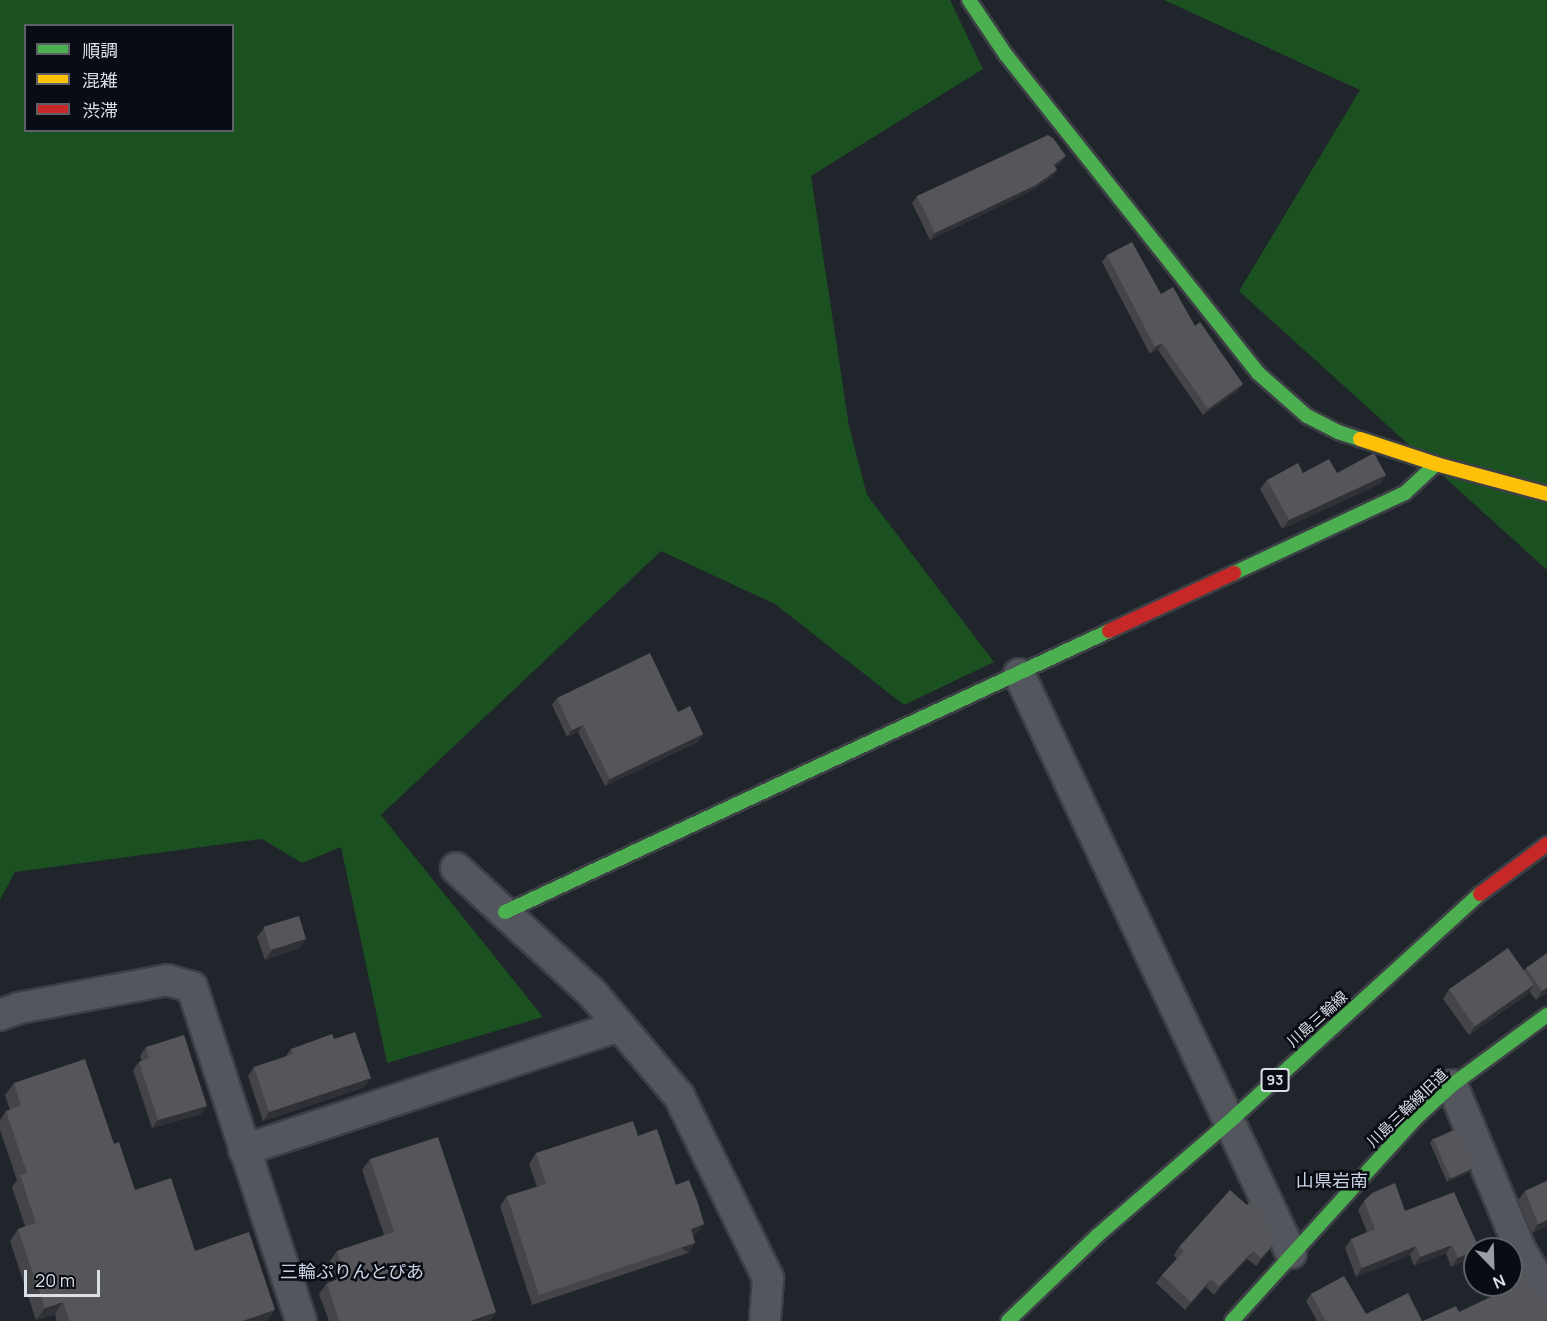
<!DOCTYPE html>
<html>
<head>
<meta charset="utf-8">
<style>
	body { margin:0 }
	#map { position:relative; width:1547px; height:1321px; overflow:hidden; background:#20242b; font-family:Manrope,"Noto Sans JP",sans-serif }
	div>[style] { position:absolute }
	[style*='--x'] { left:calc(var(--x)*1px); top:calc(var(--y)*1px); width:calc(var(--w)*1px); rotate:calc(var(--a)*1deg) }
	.forest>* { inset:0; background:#1b5020 }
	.roads { filter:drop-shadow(2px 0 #3c4045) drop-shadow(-2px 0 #3c4045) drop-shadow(0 2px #3c4045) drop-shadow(0 -2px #3c4045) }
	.street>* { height:30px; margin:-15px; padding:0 15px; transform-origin:15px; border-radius:15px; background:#53565c }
	.fast>* { height:14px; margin:-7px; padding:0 7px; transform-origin:7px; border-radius:7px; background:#4caf50 }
	.slow>* { height:14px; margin:-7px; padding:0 7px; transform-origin:7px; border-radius:7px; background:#ffc107 }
	.jam>* { height:14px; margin:-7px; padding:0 7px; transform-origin:7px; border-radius:7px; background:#c62828 }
	.wall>* { inset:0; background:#454549 }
	.shaded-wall>* { inset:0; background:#303136; transform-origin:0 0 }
	.building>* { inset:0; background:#55555a; transform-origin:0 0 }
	span { translate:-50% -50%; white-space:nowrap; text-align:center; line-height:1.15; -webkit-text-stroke:5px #090c12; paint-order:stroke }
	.shield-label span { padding:2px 4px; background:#090c12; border:2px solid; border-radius:4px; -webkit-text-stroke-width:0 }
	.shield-label { font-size:14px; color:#dadfe7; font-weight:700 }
	.street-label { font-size:15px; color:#dadfe7 }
	.quarter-label { font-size:18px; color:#c9d3e3 }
	.legend { position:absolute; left:24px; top:24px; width:210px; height:108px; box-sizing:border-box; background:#090c12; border:2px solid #5d6067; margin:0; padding:8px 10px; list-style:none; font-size:18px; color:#dadfe7 }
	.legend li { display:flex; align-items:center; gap:12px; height:30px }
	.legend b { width:30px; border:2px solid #5d6067 }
	.north { position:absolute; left:1463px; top:1237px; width:60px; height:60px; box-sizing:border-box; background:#090c12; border:2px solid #5d6067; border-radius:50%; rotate:157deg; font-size:16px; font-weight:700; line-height:24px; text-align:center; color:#dadfe7 }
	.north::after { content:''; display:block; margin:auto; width:21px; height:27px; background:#999ea5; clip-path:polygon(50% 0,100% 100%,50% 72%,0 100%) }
	.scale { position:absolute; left:24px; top:1270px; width:76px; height:27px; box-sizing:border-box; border:3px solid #dadfe7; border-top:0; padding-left:8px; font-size:18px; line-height:21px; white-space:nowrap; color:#dadfe7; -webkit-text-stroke:4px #090c12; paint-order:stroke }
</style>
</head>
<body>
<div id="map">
	<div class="forest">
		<i style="clip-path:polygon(evenodd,0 0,950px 0,983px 69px,811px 176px,849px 426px,867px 495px,994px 662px,904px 705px,775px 604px,661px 551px,381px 815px,543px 1017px,387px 1063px,341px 847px,302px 863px,262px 839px,15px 872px,0 900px,0 0,26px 26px,232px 26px,232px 130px,26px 130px,26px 26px)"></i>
		<i style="clip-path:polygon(1164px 0,1547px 0,1547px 570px,1239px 291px,1360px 90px)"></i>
	</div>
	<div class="roads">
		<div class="street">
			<i style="--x:1019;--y:674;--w:640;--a:64.84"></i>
			<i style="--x:456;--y:868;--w:185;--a:42.6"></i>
			<i style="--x:592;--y:993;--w:135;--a:49.8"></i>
			<i style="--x:679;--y:1096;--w:203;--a:63.9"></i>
			<i style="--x:768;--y:1278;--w:43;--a:94"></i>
			<i style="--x:0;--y:1015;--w:20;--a:-20"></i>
			<i style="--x:19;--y:1008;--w:151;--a:-10.7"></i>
			<i style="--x:167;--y:980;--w:26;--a:16"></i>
			<i style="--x:192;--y:987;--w:351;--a:71.9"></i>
			<i style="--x:1452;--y:1085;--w:180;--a:67.4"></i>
			<i style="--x:1521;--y:1251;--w:50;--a:58.8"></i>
			<i style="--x:244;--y:1150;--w:395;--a:-18.3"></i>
		</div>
		<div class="fast">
			<i style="--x:969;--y:0;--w:66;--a:56.1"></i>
			<i style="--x:1006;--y:55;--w:406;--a:51.6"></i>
			<i style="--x:1258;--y:373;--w:65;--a:41.3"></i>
			<i style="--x:1307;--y:416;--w:35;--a:27"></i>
			<i style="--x:1338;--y:432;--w:23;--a:18"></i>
			<i style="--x:1234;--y:573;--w:189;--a:-25.1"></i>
			<i style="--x:1405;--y:493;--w:42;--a:-43.1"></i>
			<i style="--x:505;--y:912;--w:666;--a:-24.95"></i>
			<i style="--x:1008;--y:1321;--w:124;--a:-43.7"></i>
			<i style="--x:1098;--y:1235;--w:173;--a:-40.8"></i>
			<i style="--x:1229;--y:1122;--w:339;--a:-42.3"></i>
			<i style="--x:1232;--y:1321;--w:274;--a:-47.8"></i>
			<i style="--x:1416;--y:1118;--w:49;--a:-42.5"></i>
			<i style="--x:1452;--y:1085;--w:118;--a:-36.4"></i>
		</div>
		<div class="slow">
			<i style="--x:1360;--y:439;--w:80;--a:18.2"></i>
			<i style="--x:1436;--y:464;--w:115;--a:15.1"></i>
		</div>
		<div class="jam">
			<i style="--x:1109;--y:631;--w:138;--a:-24.9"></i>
			<i style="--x:1480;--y:894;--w:84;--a:-36.7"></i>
		</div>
	</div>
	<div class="wall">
		<i style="clip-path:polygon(1061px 163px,1055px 167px,1057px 170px,1053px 176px,1031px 191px,930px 240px,912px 203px,917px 196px)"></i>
		<i style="clip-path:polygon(1107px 255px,1161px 294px,1195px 326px,1243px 384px,1238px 391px,1203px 415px,1158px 350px,1150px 354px,1102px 262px)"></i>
		<i style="clip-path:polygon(1303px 473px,1337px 473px,1386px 475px,1380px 484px,1282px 529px,1260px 489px,1267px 480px)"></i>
		<i style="clip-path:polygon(557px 698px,678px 712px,703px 734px,698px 742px,605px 786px,578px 732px,567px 737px,552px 705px)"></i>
		<i style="clip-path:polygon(264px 928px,300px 948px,265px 960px,257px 937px)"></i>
		<i style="clip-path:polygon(1526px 968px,1547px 993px,1536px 1000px,1529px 991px,1528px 994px,1469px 1035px,1443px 999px,1449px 989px,1524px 970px)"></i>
		<i style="clip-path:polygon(334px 1039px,371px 1078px,364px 1087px,263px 1121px,248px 1076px,254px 1067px,285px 1057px,291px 1049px)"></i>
		<i style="clip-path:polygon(146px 1047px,201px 1114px,152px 1128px,133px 1070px,139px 1062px,142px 1061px,140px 1056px)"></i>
		<i style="clip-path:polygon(14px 1083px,114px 1144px,135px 1190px,195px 1251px,267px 1321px,57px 1321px,55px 1314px,36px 1320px,10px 1241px,18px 1229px,25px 1226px,12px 1187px,17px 1180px,0 1130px,0 1120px,6px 1111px,10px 1110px,5px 1095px)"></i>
		<i style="clip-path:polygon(638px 1136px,676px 1185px,704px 1224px,696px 1234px,693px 1236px,695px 1243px,688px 1253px,532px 1305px,500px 1206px,507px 1196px,537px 1187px,529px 1164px,536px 1153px)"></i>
		<i style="clip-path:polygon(1433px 1138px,1473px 1168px,1470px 1172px,1447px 1182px,1430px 1143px)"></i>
		<i style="clip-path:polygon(370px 1159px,496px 1312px,490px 1321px,329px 1321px,319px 1294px,327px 1283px,336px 1280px,330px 1261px,337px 1251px,384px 1235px,362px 1170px)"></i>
		<i style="clip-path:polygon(1547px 1180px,1547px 1226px,1532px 1233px,1518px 1200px,1525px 1191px,1546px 1181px)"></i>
		<i style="clip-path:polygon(1364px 1201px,1405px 1211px,1475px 1249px,1473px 1257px,1451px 1267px,1446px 1253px,1414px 1266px,1410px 1255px,1356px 1277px,1345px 1248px,1351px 1239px,1367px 1232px,1358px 1210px)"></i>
		<i style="clip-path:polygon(1265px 1224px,1270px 1250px,1256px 1266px,1247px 1259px,1214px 1295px,1206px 1287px,1185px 1310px,1156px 1283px,1162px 1275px,1177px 1259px,1174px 1255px,1179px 1247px)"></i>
		<i style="clip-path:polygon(1497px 1288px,1537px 1296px,1459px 1312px,1492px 1296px,1492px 1295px)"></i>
		<i style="clip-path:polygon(1311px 1294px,1366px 1314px,1422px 1321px,1317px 1321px,1306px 1301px)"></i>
	</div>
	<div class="shaded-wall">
		<i style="clip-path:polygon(1066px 156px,1061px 163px,1049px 171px,1054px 165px)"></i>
		<i style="clip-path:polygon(1057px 170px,1053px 176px,1031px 191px,930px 240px,935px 233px)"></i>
		<i style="clip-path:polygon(1162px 343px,1158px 350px,1150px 354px,1155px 347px)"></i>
		<i style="clip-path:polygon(1243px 384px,1238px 391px,1203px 415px,1208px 409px)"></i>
		<i style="clip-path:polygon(1386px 475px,1380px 484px,1282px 529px,1289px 520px)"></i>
		<i style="clip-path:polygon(583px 725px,578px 732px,567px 737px,572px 730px)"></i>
		<i style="clip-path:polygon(703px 734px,698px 742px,605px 786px,610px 779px)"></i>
		<i style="clip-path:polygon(306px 939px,300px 948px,265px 960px,272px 950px)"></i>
		<i style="clip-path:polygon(1534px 985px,1528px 994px,1469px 1035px,1475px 1026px)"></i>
		<i style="clip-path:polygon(1547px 988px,1547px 993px,1536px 1000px,1542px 991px)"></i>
		<i style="clip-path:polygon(371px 1078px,364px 1087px,263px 1121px,269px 1112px)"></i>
		<i style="clip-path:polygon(207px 1106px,201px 1114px,152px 1128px,158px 1120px)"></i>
		<i style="clip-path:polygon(1473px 1168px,1470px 1172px,1447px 1182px,1450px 1177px)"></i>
		<i style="clip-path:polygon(1547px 1220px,1547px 1226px,1532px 1233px,1538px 1224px)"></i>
		<i style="clip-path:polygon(704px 1224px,696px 1234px,683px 1239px,691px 1229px)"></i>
		<i style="clip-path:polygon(1276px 1242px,1270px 1250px,1256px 1266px,1261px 1258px)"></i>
		<i style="left:695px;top:1243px;width:12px;height:164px;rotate:125deg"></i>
		<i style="clip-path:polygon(1452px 1245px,1446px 1253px,1414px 1266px,1420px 1257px)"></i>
		<i style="clip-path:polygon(1416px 1246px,1410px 1255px,1356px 1277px,1362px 1268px)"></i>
		<i style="clip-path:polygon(1475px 1250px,1475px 1255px,1473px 1257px,1451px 1267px,1458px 1258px)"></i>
		<i style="clip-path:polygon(1253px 1251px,1247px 1259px,1214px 1295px,1219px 1287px)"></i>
		<i style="clip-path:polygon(1211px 1279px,1206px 1287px,1185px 1310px,1191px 1302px)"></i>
		<i style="clip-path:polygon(63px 1302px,55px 1314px,36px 1320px,45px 1308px)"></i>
		<i style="clip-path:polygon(275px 1310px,267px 1321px,242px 1321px)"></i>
		<i style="clip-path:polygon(496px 1312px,490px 1321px,470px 1321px)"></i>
	</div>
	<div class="building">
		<i style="clip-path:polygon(1048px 135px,1053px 138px,1066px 156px,1054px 165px,1057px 170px,1036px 185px,935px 233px,917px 196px)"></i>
		<i style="clip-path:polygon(1132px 242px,1161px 294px,1173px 287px,1195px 326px,1200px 322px,1243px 384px,1208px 409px,1162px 343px,1155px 347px,1107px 255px)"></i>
		<i style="clip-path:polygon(1374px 453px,1386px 475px,1289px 520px,1267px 480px,1298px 463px,1303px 473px,1329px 459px,1337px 473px)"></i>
		<i style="clip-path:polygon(650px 653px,678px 712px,690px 706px,703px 734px,610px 779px,583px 725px,572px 730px,557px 698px)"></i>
		<i style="left:299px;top:916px;width:24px;height:37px;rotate:73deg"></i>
		<i style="left:1508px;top:948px;width:45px;height:72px;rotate:55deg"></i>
		<i style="clip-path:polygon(1547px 953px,1547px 988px,1542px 991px,1526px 968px)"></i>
		<i style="clip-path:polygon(355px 1032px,371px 1078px,269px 1112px,254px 1067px,293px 1054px,291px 1049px,332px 1034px,334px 1039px)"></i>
		<i style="clip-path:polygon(184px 1035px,207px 1106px,158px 1120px,139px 1062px,149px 1058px,146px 1047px)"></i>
		<i style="clip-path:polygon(85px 1059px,114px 1144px,119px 1142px,135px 1190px,171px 1178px,195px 1251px,249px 1232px,275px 1310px,242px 1321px,70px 1321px,63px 1302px,45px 1308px,18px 1229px,36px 1223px,20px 1175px,27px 1173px,6px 1111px,21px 1106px,14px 1083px)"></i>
		<i style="clip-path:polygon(633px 1121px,638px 1136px,657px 1129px,676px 1185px,689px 1180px,698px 1203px,704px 1224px,691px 1229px,695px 1243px,539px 1295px,507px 1196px,546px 1184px,536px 1153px)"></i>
		<i style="left:1456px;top:1129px;width:43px;height:25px;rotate:66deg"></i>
		<i style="clip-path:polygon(438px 1137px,496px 1312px,470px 1321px,339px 1321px,327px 1283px,345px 1277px,337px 1251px,394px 1232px,370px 1159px)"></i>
		<i style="clip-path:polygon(1547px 1181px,1547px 1220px,1538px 1224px,1525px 1191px)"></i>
		<i style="clip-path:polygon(1395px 1183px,1405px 1211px,1454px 1192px,1479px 1248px,1475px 1249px,1475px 1250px,1458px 1258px,1452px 1245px,1420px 1257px,1416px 1246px,1362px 1268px,1351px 1239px,1375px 1229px,1364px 1201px,1372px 1193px)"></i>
		<i style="clip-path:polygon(1230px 1190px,1247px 1205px,1250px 1202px,1263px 1214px,1267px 1221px,1264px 1224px,1276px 1242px,1261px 1258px,1253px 1251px,1219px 1287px,1211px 1279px,1191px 1302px,1162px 1275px,1184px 1251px,1179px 1247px)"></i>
		<i style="clip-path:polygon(1523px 1273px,1537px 1296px,1547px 1302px,1547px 1321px,1423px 1321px,1456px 1306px,1459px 1312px,1500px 1293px,1497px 1288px,1502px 1285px,1511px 1285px,1511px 1280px)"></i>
		<i style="clip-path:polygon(1344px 1276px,1366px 1314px,1408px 1293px,1422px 1321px,1326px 1321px,1311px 1294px)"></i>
	</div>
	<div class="shield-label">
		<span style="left:1275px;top:1080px">93</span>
	</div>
	<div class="street-label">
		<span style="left:1317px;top:1019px;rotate:-42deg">川島三輪線</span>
		<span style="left:1407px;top:1108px;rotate:-44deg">川島三輪線旧道</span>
	</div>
	<div class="quarter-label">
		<span style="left:1332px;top:1180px">山県岩南</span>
		<span style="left:352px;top:1271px">三輪ぷりんとぴあ</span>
	</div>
	<ul class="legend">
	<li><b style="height:8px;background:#4caf50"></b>順調</li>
	<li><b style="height:8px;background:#ffc107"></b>混雑</li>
	<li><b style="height:8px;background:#c62828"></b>渋滞</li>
	</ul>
	<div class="north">N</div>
	<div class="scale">20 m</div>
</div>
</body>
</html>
